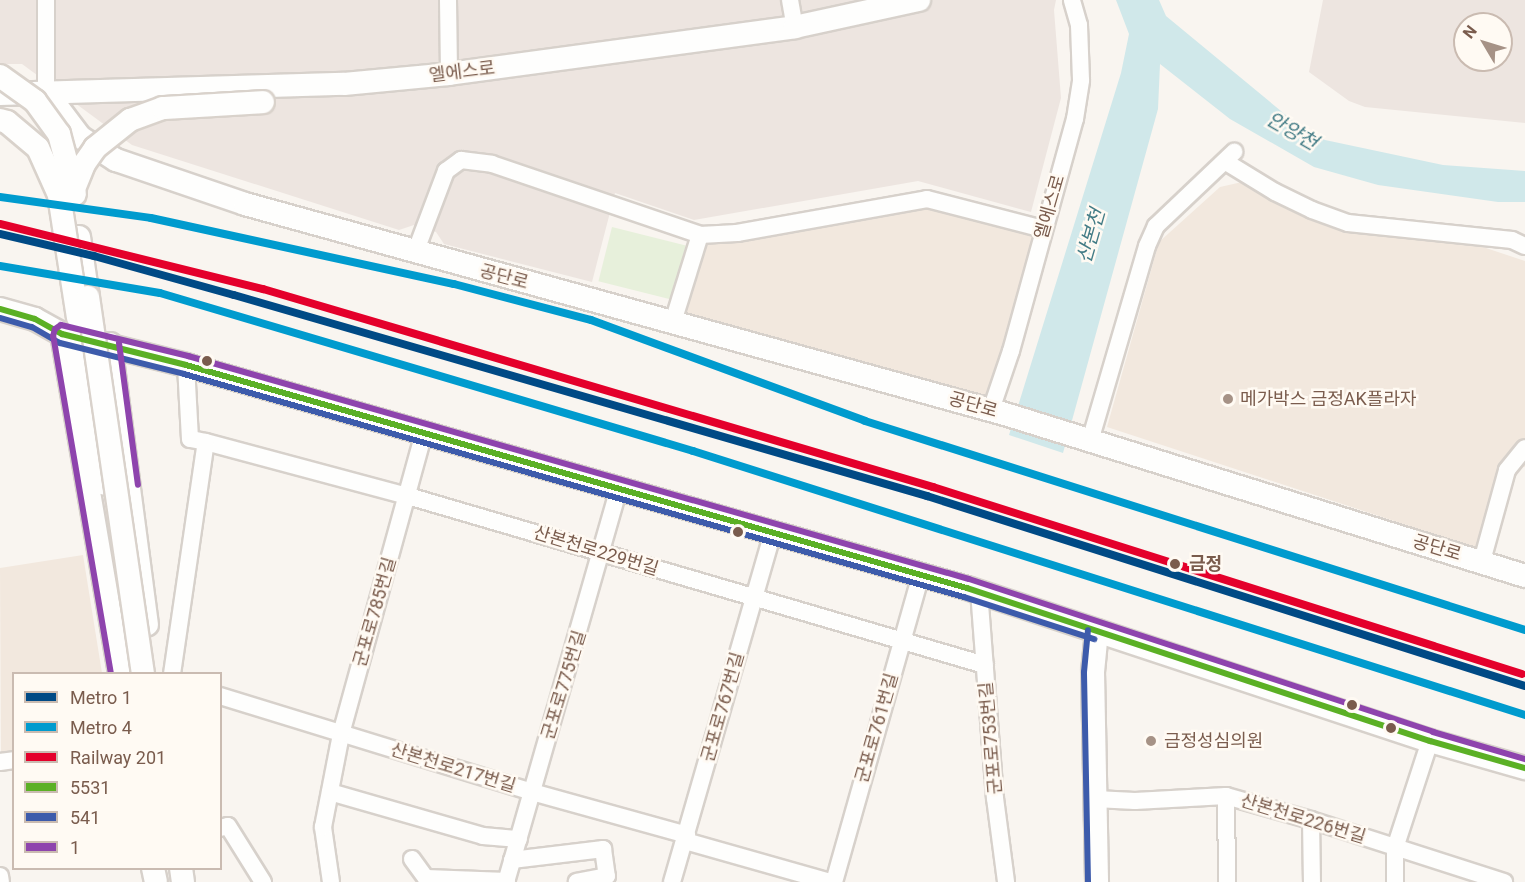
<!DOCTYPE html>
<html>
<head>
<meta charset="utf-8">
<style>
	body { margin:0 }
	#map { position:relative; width:1525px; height:882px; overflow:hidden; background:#f9f5f0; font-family:Roboto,"Noto Sans KR",sans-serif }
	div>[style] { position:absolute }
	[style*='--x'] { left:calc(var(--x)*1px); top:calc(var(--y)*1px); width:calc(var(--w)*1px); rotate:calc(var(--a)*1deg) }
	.residential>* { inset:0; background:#f2e8de }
	.industrial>* { inset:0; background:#ede5e0 }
	.green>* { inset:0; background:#e7f0db; transform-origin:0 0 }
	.water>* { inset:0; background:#d0e8ea }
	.roads { filter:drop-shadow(2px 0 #d7d1cb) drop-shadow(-2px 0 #d7d1cb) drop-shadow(0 2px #d7d1cb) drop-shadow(0 -2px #d7d1cb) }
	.street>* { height:16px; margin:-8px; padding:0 8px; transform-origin:8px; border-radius:8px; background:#fefefd }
	.secondary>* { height:22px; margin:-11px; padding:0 11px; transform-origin:11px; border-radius:11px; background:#fefefd }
	.bridges { filter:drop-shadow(2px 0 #d9d2cb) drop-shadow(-2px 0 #d9d2cb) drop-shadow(0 2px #d9d2cb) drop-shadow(0 -2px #d9d2cb) }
	.secondary-bridge>* { height:22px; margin:-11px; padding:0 11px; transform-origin:11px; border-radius:11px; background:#fefefd }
	.bus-1>* { height:6px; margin:-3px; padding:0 3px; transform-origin:3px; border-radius:3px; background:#5bb025 }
	.bus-2>* { height:6px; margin:-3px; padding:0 3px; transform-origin:3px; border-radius:3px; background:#3d5bab }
	.bus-3>* { height:6px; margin:-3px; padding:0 3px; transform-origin:3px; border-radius:3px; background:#8e44ad }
	.rail-1>* { height:8px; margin:-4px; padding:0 4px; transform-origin:4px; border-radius:4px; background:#e4002b }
	.metro-1>* { height:8px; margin:-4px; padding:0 4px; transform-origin:4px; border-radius:4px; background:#004a85 }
	.metro-2>* { height:8px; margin:-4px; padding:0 4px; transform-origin:4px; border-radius:4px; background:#009bce }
	.dots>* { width:16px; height:16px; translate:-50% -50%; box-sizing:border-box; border:3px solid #fffaf3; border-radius:50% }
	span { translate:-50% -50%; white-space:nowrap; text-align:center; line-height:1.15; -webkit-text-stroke:5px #fffaf3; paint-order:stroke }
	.street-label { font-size:18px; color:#7a5c4d }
	.poi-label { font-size:18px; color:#7a5c4d }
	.left { translate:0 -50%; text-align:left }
	.stop-label { font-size:18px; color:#7a5c4d; font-weight:700 }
	.water-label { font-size:20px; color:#437c86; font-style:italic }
	.legend { position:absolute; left:12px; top:672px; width:210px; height:198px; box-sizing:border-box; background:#fffaf3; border:2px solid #cabbb1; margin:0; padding:8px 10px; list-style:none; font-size:18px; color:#7a5c4d }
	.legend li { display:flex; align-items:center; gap:12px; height:30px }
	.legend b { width:30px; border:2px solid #cabbb1 }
	.north { position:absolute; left:1453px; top:12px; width:60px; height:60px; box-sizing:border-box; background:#fffaf3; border:2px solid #cabbb1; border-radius:50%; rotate:308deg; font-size:16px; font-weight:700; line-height:24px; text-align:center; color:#7a5c4d }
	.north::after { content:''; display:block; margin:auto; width:21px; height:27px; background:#a69286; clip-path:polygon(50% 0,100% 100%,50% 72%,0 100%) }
</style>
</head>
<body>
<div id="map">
	<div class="residential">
		<i style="clip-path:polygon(1242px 182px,1296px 213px,1350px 232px,1483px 247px,1525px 261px,1525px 467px,1517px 465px,1492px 553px,1107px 427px,1159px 242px,1220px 187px)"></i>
		<i style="clip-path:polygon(927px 199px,1043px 229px,991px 410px,673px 322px,700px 235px)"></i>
		<i style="clip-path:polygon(83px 555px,102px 673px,14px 674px,13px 752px,1px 754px,0 568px)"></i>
	</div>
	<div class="industrial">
		<i style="clip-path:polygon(0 0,1056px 0,1054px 10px,1061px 98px,1031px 212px,918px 181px,694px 220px,615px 193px,592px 282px,444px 244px,436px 232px,414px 225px,399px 230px,132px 145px,22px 64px,0 64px)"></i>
		<i style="clip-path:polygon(evenodd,1323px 0,1525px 0,1525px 123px,1365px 107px,1349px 101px,1309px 72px,1323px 0,1465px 24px,1501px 24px,1501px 60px,1465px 60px,1465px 24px)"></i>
	</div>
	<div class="green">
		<i style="left:612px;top:227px;width:76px;height:56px;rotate:14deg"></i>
	</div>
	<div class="water">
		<i style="clip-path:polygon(1116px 0,1159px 0,1166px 16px,1304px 130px,1325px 140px,1443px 165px,1525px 171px,1525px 202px,1498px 202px,1378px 185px,1314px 167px,1230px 119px,1160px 64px,1158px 109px,1063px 453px,1009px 435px,1121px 73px,1129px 34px)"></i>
	</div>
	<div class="roads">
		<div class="street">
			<i style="--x:448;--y:0;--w:74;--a:89.2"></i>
			<i style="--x:790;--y:0;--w:27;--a:80"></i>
			<i style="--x:46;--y:92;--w:92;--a:-90"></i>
			<i style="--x:1226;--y:162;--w:57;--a:31.5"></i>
			<i style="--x:1275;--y:192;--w:41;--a:25.9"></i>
			<i style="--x:1312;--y:210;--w:38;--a:20"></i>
			<i style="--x:1348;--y:223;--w:165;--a:5.9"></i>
			<i style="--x:1512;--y:240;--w:14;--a:25"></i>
			<i style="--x:415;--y:253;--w:88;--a:-69.3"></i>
			<i style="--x:446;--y:171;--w:19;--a:-36"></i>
			<i style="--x:461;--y:160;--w:31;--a:7"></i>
			<i style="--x:492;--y:164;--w:220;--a:18.8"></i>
			<i style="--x:700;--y:235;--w:37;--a:-3"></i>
			<i style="--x:737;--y:233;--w:193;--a:-10.1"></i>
			<i style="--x:927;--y:199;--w:120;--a:14.5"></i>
			<i style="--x:673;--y:322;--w:91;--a:-72.8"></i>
			<i style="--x:991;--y:410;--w:62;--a:-71.3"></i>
			<i style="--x:1011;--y:351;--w:241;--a:-74.6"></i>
			<i style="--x:1075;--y:119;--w:39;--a:-81"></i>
			<i style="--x:1081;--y:80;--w:55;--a:-92.1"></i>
			<i style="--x:1079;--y:25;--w:26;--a:-106"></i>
			<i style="--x:1090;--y:441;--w:203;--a:-73.7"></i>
			<i style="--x:1147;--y:246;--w:22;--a:-66"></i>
			<i style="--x:1156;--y:226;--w:108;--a:-43.5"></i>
			<i style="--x:206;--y:442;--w:209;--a:15"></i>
			<i style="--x:408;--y:496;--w:601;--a:16.33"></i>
			<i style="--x:1482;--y:561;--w:94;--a:-74.6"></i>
			<i style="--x:1507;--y:470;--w:28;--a:-51"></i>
			<i style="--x:979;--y:591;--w:208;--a:85.6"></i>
			<i style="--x:995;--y:798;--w:85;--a:82.5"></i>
			<i style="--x:172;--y:674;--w:234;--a:-81.7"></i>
			<i style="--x:206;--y:442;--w:16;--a:-169"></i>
			<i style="--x:190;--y:439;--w:74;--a:-93.1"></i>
			<i style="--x:220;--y:696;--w:326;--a:17.1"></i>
			<i style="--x:532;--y:792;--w:161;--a:15.5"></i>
			<i style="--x:0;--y:762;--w:14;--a:-8"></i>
			<i style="--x:330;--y:792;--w:159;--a:16"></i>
			<i style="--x:483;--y:836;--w:36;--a:5"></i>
			<i style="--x:1226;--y:796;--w:86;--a:89.3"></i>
			<i style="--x:1095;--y:799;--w:40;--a:2.9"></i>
			<i style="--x:1135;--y:801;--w:91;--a:-3.1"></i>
			<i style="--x:1226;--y:796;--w:88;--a:15.8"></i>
			<i style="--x:1311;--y:820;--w:203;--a:17.8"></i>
			<i style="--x:1311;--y:820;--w:62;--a:89.1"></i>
			<i style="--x:220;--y:828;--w:8;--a:-14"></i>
			<i style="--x:228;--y:826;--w:66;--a:58"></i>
			<i style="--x:685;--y:841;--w:151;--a:15.8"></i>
			<i style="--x:412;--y:859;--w:24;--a:54"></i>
			<i style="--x:426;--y:878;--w:81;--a:2.1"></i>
			<i style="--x:512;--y:860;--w:92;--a:-6.9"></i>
			<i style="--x:603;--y:849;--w:27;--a:82"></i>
			<i style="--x:607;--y:876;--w:31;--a:169"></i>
			<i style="--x:0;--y:876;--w:6;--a:81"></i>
			<i style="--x:331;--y:882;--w:56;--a:-98.3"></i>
			<i style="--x:323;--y:827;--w:95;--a:-79"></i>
			<i style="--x:341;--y:734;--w:312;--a:-74.6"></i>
			<i style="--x:506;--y:882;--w:409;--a:-74"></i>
			<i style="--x:672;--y:882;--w:363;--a:-73.9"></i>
			<i style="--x:834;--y:882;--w:319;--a:-74.2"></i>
			<i style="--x:1395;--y:882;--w:34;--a:-90"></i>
			<i style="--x:1395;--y:848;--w:113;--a:-71.9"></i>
		</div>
		<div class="secondary">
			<i style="--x:46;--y:92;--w:56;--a:52.9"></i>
			<i style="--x:80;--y:137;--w:43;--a:32.6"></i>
			<i style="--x:116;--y:160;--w:136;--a:18.8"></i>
			<i style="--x:245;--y:204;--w:788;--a:15.45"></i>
			<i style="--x:1005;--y:414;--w:545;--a:17.3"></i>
			<i style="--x:0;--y:94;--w:344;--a:-1.7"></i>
			<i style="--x:344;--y:84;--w:105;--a:-5.4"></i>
			<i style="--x:449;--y:74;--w:349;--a:-7.7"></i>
			<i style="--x:795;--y:27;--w:127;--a:-12.3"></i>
			<i style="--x:79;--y:237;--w:61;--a:81.5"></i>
			<i style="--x:0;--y:309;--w:36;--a:16"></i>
			<i style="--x:35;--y:319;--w:31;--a:29"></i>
			<i style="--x:62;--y:334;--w:128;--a:14"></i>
			<i style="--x:186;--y:365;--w:812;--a:15.94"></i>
			<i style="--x:967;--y:588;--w:488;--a:18.3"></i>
			<i style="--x:1430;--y:741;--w:99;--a:15.9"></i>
			<i style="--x:62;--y:334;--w:345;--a:80.3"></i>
			<i style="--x:110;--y:344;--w:283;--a:82.5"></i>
			<i style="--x:83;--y:351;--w:134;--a:81.4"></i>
			<i style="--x:1097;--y:631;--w:41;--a:95.6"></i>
			<i style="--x:1093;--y:672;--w:210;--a:88.9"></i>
			<i style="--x:153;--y:868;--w:14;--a:78"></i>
			<i style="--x:181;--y:868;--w:14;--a:82"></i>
		</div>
	</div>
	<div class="bridges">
		<div class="secondary-bridge">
			<i style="--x:0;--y:76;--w:43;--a:35.5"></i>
			<i style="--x:35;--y:101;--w:41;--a:54"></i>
			<i style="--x:59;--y:134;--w:62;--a:75.1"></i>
			<i style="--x:0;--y:120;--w:7;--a:16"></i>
			<i style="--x:7;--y:122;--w:40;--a:40"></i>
			<i style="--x:38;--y:148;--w:51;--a:65.9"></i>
			<i style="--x:59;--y:195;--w:124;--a:81.2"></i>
			<i style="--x:74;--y:189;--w:27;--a:-68"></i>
			<i style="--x:84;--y:164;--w:19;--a:-55"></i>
			<i style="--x:95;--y:148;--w:45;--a:-38.7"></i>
			<i style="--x:130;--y:120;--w:35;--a:-20"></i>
			<i style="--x:163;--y:108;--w:100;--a:-3.4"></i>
			<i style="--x:88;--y:297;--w:381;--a:81.7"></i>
		</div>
	</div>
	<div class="bus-1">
		<i style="--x:0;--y:309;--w:36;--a:16"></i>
		<i style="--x:35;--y:319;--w:31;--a:29"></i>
		<i style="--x:62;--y:334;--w:128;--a:14"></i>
		<i style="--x:186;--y:365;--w:812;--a:15.94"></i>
		<i style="--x:967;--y:588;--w:488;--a:18.3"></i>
		<i style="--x:1430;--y:741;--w:99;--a:15.9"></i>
	</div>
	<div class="bus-2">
		<i style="--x:0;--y:318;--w:33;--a:16"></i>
		<i style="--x:32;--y:327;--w:32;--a:30"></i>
		<i style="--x:60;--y:343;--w:128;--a:14"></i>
		<i style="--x:184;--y:374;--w:811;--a:15.96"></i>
		<i style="--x:964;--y:597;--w:137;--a:17.9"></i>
		<i style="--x:1088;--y:882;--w:210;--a:-91.1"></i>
		<i style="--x:1084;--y:672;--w:42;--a:-84.6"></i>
	</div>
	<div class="bus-3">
		<i style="--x:119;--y:343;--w:143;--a:82.4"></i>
		<i style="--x:111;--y:674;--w:343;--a:-99.7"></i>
		<i style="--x:53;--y:336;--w:7;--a:-74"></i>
		<i style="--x:55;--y:329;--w:7;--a:-34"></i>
		<i style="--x:61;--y:325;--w:131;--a:13.7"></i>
		<i style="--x:188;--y:356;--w:812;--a:15.94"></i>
		<i style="--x:969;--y:579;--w:489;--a:18.2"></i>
		<i style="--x:1433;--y:732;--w:96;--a:16.4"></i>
	</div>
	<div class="rail-1">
		<i style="--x:0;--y:224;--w:271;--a:13.9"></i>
		<i style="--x:263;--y:289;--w:699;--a:16.46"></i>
		<i style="--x:933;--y:487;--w:618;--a:17.61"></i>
	</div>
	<div class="metro-1">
		<i style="--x:0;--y:234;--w:97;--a:13.2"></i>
		<i style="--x:94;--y:256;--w:145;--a:15.6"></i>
		<i style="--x:234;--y:295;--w:722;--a:16.17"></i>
		<i style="--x:927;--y:496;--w:627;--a:17.63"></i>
	</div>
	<div class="metro-2">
		<i style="--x:0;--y:197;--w:152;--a:7.9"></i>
		<i style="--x:151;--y:218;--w:310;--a:12.3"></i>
		<i style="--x:454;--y:284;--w:142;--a:14.7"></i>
		<i style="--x:591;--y:320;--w:292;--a:20.2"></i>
		<i style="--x:865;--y:421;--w:692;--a:17.57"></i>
		<i style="--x:0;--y:266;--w:162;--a:9.6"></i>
		<i style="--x:160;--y:293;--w:556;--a:16.51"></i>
		<i style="--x:693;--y:451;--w:873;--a:17.6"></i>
	</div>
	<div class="dots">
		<i style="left:207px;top:361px;background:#7a5c4d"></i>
		<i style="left:1228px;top:399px;background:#a69286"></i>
		<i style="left:738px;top:532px;background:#7a5c4d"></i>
		<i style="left:1175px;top:564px;background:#7a5c4d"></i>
		<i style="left:1352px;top:705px;background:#7a5c4d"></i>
		<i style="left:1391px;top:728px;background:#7a5c4d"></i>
		<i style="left:1151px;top:741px;background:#a69286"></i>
	</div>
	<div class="street-label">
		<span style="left:462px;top:72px;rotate:-7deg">엘에스로</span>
		<span style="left:1050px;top:207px;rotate:-74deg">엘에스로</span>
		<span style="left:504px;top:277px;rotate:15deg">공단로</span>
		<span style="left:973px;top:405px;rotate:16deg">공단로</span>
		<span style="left:1437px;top:548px;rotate:17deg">공단로</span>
		<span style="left:596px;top:551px;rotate:17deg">산본천로229번길</span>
		<span style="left:375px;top:612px;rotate:-74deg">군포로785번길</span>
		<span style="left:564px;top:685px;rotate:-73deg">군포로775번길</span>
		<span style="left:723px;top:707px;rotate:-74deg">군포로767번길</span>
		<span style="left:877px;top:728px;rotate:-74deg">군포로761번길</span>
		<span style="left:991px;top:738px;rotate:-95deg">군포로753번길</span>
		<span style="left:453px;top:768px;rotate:17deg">산본천로217번길</span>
		<span style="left:1303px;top:819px;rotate:17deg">산본천로226번길</span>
	</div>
	<div class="poi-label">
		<span class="left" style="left:1240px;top:399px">메가박스 금정AK플라자</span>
		<span class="left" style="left:1164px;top:741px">금정성심의원</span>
	</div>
	<div class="stop-label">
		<span class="left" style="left:1189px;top:564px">금정</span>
	</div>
	<div class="water-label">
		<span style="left:1292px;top:131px;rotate:30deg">안양천</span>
		<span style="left:1091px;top:236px;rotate:-74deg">산본천</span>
	</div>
	<ul class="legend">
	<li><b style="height:8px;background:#004a85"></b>Metro 1</li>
	<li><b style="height:8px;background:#009bce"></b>Metro 4</li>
	<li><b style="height:8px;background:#e4002b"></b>Railway 201</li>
	<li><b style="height:8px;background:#5bb025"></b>5531</li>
	<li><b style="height:8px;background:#3d5bab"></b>541</li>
	<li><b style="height:8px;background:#8e44ad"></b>1</li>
	</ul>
	<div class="north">N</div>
</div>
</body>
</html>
